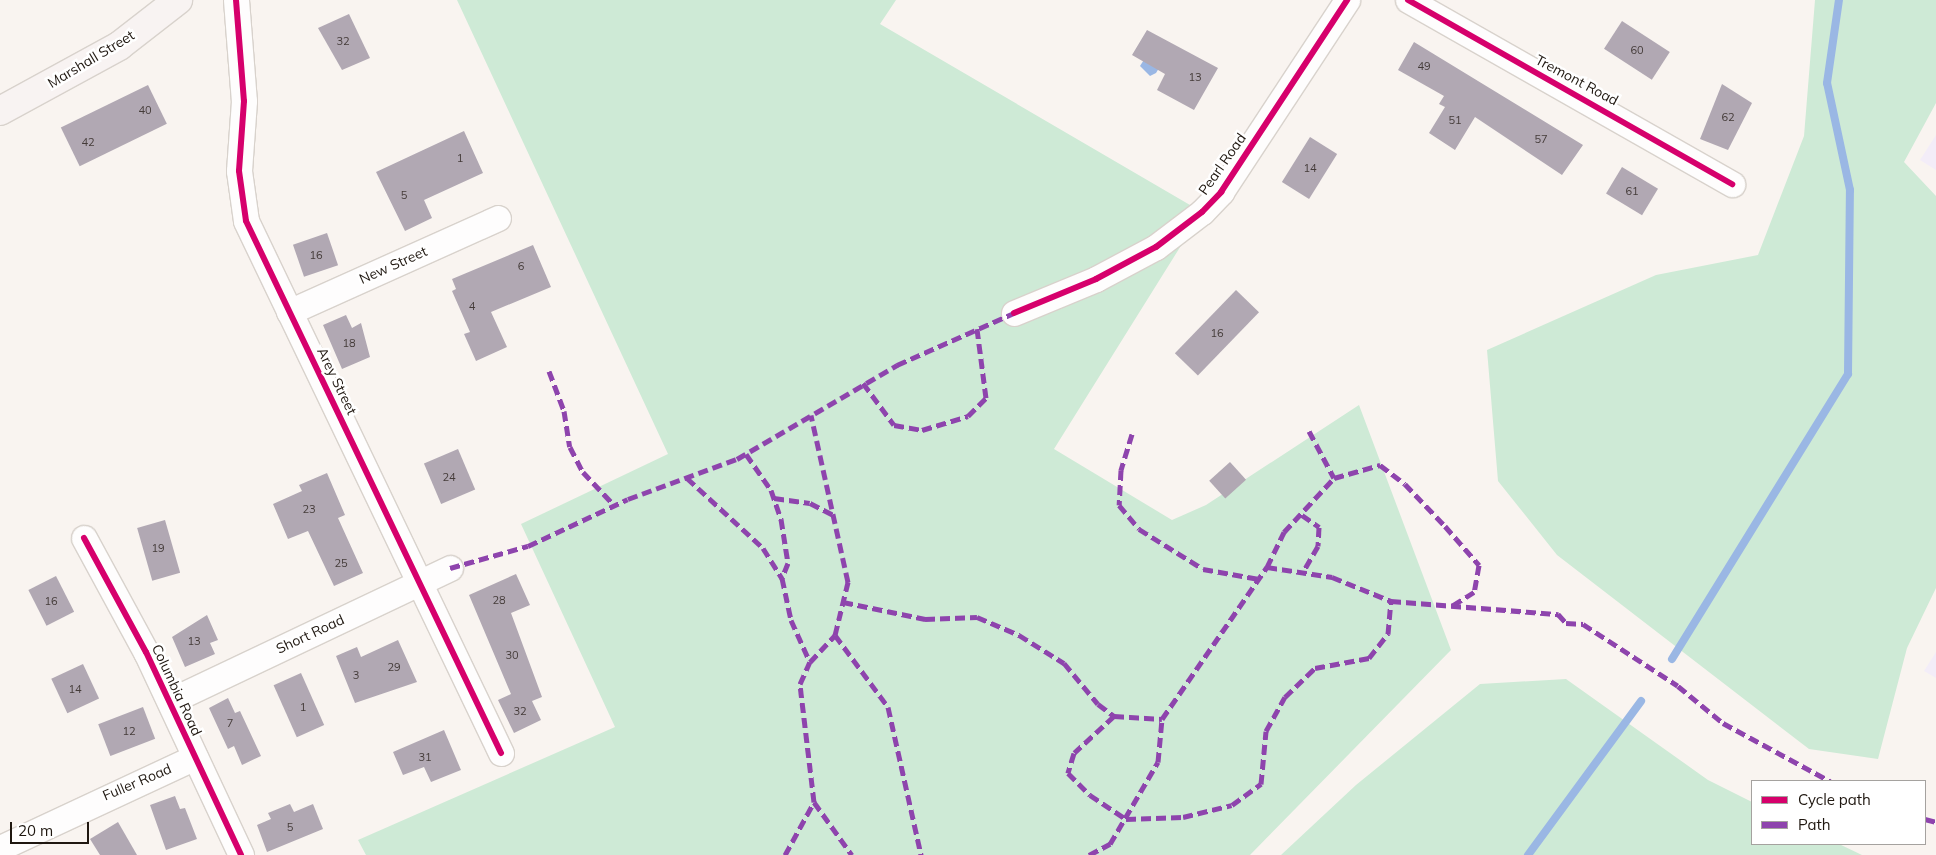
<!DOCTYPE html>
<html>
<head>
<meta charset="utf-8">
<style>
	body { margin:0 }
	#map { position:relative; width:1936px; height:855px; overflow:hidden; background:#f9f4f0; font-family:Mulish,sans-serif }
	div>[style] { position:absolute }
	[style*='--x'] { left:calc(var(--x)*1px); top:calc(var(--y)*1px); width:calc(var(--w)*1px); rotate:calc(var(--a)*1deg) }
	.commercial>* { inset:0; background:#f3edf8 }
	.green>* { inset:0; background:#ceead6 }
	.water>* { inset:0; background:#9ab7e4 }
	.stream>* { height:8px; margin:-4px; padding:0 4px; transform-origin:4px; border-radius:4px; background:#9ab7e4 }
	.building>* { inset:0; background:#b1a8b3; transform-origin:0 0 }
	.roads { filter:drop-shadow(1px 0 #d8d2cc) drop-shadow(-1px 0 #d8d2cc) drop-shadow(0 1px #d8d2cc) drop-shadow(0 -1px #d8d2cc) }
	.street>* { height:25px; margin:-12.5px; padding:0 12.5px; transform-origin:12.5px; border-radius:12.5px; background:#fefdfd }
	.secondary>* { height:28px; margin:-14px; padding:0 14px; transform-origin:14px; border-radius:14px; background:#f8f3f2 }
	.quiet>* { height:5px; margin-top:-2.5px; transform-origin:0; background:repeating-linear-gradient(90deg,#8e44ad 0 10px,transparent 0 15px) }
	.cycleway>* { height:6px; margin:-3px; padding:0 3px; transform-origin:3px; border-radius:3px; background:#d6006c }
	span { translate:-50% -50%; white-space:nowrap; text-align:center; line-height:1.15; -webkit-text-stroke:5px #fff; paint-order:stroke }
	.number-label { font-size:11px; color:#443b39 }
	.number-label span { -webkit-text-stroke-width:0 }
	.street-label { font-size:14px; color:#1f1710 }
	.legend { position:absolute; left:1751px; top:780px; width:175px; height:65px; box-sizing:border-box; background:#fff; border:1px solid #a5a29f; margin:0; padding:6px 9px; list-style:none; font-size:15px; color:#1f1710 }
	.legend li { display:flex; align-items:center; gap:10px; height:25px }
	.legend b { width:25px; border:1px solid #a5a29f }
	.scale { position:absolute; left:10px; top:822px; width:79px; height:22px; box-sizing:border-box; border:2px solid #1f1710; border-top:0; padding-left:6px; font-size:15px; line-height:18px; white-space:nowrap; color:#1f1710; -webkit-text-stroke:4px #fff; paint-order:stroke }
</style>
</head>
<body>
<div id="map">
	<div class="commercial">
		<i style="clip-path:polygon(1936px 135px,1936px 170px,1920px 160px)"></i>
		<i style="clip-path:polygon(1936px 652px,1936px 678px,1924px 671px)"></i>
	</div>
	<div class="green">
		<i style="clip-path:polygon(457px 0,896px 0,880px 24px,1202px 212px,1054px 449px,1172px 520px,1206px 505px,1359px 405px,1451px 650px,1250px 855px,366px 855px,358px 840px,615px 727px,521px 524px,668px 454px)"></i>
		<i style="clip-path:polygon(1815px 0,1936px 0,1936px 103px,1904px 162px,1936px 196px,1936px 588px,1907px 648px,1878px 759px,1809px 749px,1557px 555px,1498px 481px,1487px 350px,1656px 275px,1758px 255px,1804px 136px)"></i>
		<i style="clip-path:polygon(1566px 679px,1708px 780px,1752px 802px,1752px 844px,1839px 844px,1862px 855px,1281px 855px,1356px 785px,1480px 684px)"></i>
	</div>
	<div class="water">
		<i style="clip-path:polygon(1156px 41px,1170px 50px,1156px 73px,1150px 76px,1140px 66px)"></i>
	</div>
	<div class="stream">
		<i style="--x:1672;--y:659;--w:335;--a:-58.3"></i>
		<i style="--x:1848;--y:374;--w:184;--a:-89.4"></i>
		<i style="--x:1850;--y:190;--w:109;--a:-102.1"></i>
		<i style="--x:1827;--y:83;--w:84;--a:-81.8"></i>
		<i style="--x:1528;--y:855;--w:191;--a:-53.7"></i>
	</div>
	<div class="building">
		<i style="clip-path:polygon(349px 14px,370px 58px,342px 70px,318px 28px)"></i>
		<i style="left:1622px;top:21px;width:57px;height:33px;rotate:33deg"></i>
		<i style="clip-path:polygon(1147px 30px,1218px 68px,1194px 110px,1157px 90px,1165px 74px,1132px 55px)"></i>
		<i style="clip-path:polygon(1414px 42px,1583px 145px,1562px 175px,1475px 117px,1455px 150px,1429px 133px,1445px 107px,1439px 104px,1444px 96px,1398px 70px)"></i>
		<i style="clip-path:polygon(1722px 84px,1752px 103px,1728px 150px,1700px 139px)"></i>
		<i style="left:148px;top:85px;width:43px;height:97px;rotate:64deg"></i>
		<i style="clip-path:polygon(464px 131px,483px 173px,424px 200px,432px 218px,405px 231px,376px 172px)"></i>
		<i style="left:1310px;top:137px;width:32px;height:53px;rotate:32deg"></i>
		<i style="left:1622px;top:167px;width:42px;height:31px;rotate:31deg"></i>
		<i style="left:327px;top:233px;width:34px;height:36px;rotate:71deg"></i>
		<i style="clip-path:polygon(533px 245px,551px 287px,491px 312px,507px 347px,476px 361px,464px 334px,470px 332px,452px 291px,456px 289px,452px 279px)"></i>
		<i style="left:1236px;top:290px;width:32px;height:88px;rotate:44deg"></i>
		<i style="clip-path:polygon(346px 315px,352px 328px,361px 323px,370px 357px,342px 369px,323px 325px)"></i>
		<i style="left:458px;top:449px;width:44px;height:37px;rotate:67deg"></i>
		<i style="left:1230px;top:462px;width:24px;height:28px;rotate:48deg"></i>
		<i style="clip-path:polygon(327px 473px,345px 515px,338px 518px,363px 573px,334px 586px,308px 531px,288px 539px,273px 504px,302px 491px,299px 485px)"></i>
		<i style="left:165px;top:520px;width:55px;height:29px;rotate:74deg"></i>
		<i style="clip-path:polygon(516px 574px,530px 605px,511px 613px,542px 697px,532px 701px,541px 720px,514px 733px,498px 700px,511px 694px,469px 595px)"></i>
		<i style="left:56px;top:576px;width:40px;height:31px;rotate:63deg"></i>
		<i style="clip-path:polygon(207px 615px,218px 640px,210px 643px,215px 654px,185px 667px,172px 637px)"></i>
		<i style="clip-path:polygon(398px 640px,417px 682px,355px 703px,336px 656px,357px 647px,361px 657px)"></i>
		<i style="left:83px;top:664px;width:38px;height:35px;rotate:65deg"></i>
		<i style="left:301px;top:673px;width:57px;height:30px;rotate:66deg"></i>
		<i style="clip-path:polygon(228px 698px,235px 713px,240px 711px,261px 756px,242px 765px,234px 746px,228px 749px,209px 708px)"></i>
		<i style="left:143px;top:707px;width:34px;height:48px;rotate:69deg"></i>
		<i style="clip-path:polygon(444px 730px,461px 770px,431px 782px,424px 767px,403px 775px,393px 752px)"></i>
		<i style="clip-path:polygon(175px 796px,180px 809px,185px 808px,197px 839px,166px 850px,150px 805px)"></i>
		<i style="clip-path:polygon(290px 804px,294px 812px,313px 804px,323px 829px,267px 852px,257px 825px,271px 819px,268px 813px)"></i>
		<i style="clip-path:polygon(118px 822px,137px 855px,100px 855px,90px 839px)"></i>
	</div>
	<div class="roads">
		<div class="street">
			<i style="--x:236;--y:0;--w:101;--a:85.5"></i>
			<i style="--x:244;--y:101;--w:70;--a:94.1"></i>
			<i style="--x:239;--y:171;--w:50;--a:82"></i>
			<i style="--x:246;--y:221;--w:590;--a:64.39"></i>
			<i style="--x:1408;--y:0;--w:373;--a:29.6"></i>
			<i style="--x:289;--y:312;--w:229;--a:-24.2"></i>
			<i style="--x:1014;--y:313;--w:89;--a:-22.5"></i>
			<i style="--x:1096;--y:279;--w:68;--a:-28.1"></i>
			<i style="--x:1156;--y:247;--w:58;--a:-37.3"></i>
			<i style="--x:1202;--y:212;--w:28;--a:-46"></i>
			<i style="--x:1221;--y:192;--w:230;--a:-56.7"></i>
			<i style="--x:84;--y:538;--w:130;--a:61.5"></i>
			<i style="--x:146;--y:652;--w:224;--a:64.9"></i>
			<i style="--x:170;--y:701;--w:310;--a:-25.4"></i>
			<i style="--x:0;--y:848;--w:215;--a:-25"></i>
		</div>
		<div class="secondary">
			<i style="--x:0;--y:111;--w:136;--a:-28.6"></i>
			<i style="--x:119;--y:46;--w:75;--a:-37.9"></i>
		</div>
	</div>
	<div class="quiet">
		<i style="--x:549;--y:371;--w:43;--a:69.4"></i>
		<i style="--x:564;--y:411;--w:36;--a:81"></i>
		<i style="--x:570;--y:447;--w:28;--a:63"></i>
		<i style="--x:583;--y:472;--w:47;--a:46.7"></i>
		<i style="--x:863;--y:383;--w:52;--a:53.6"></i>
		<i style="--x:894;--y:425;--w:28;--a:10"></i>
		<i style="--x:922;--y:430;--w:48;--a:-16.9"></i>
		<i style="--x:968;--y:416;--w:25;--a:-45"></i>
		<i style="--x:986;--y:398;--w:70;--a:-97.4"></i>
		<i style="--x:1309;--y:431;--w:53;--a:62"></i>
		<i style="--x:1132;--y:434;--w:38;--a:107"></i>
		<i style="--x:1121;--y:470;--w:35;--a:93"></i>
		<i style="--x:1119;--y:505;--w:31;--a:50"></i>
		<i style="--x:1139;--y:529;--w:75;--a:32"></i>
		<i style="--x:1203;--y:569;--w:57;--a:10.1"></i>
		<i style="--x:746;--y:454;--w:44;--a:55.2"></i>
		<i style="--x:771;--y:490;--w:31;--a:71"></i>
		<i style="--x:781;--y:519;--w:45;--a:81"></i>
		<i style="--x:788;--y:563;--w:16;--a:112"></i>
		<i style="--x:687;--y:478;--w:103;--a:42.6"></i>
		<i style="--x:763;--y:548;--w:36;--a:58"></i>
		<i style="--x:782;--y:578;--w:43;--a:77.9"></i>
		<i style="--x:791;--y:620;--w:46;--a:65.7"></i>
		<i style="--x:774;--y:498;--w:36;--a:8"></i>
		<i style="--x:810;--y:503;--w:29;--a:27"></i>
		<i style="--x:1302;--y:515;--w:21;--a:35"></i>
		<i style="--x:1319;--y:527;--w:19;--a:93"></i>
		<i style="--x:1318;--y:546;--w:32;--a:120"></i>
		<i style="--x:1267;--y:567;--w:66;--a:8.7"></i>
		<i style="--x:1332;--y:577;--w:64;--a:22.1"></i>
		<i style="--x:1391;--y:601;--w:168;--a:4.5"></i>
		<i style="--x:1558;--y:614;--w:12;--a:48"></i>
		<i style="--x:1566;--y:623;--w:17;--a:3"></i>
		<i style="--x:1583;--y:624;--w:113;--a:33.1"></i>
		<i style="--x:1678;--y:686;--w:58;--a:39.4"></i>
		<i style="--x:1723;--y:723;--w:122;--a:28.5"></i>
		<i style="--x:450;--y:568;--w:81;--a:-15.8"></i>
		<i style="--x:528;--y:546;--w:110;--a:-25.2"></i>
		<i style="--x:628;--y:499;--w:116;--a:-20.2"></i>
		<i style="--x:737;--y:459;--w:186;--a:-30.4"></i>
		<i style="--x:897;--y:365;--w:128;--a:-24"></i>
		<i style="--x:843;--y:602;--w:84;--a:11.7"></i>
		<i style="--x:925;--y:619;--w:52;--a:-2.2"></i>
		<i style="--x:977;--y:617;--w:46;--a:23.2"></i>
		<i style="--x:1019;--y:635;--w:53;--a:31.9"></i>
		<i style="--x:1064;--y:663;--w:53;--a:50.3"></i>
		<i style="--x:1098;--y:704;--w:20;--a:37"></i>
		<i style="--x:1114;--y:716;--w:48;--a:3.6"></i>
		<i style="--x:835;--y:635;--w:89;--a:53.6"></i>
		<i style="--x:888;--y:707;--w:152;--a:77.4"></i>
		<i style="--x:1114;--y:716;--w:54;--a:137.2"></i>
		<i style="--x:1074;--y:753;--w:21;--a:107"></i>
		<i style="--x:1068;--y:773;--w:31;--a:45"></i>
		<i style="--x:1090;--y:795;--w:43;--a:33.7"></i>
		<i style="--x:1126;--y:819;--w:57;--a:-2"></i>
		<i style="--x:1183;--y:817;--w:50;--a:-13.8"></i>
		<i style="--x:1232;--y:805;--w:36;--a:-36"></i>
		<i style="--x:1261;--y:784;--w:53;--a:-84.6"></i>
		<i style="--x:1266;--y:731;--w:39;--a:-61"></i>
		<i style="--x:1285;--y:697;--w:42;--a:-44"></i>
		<i style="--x:1315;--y:668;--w:55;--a:-10.5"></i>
		<i style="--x:1369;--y:658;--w:31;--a:-52"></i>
		<i style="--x:1388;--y:634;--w:33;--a:-85"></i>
		<i style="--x:814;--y:802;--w:65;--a:54.4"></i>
		<i style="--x:1925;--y:819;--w:11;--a:15"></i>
		<i style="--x:785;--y:855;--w:60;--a:-61.3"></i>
		<i style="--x:814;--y:802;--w:119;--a:-96.8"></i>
		<i style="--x:800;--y:684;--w:24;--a:-66"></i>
		<i style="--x:810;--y:662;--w:37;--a:-47"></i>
		<i style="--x:835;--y:635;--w:55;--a:-76.2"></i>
		<i style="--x:848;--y:582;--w:171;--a:-102.5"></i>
		<i style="--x:1089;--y:855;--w:24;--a:-28"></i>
		<i style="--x:1110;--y:844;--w:95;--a:-59.7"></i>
		<i style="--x:1158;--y:762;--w:43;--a:-84.7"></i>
		<i style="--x:1162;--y:719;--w:185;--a:-55.4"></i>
		<i style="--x:1267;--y:567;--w:39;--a:-64"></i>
		<i style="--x:1284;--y:532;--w:74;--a:-47.2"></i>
		<i style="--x:1334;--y:478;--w:48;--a:-15.8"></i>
		<i style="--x:1380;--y:465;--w:31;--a:37"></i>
		<i style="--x:1405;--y:484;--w:58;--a:46.4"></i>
		<i style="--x:1445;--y:526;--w:52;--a:48.9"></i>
		<i style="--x:1479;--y:565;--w:27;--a:100"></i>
		<i style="--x:1474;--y:592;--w:26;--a:148"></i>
	</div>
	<div class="cycleway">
		<i style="--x:236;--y:0;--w:101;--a:85.5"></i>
		<i style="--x:244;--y:101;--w:70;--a:94.1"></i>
		<i style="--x:239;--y:171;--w:50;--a:82"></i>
		<i style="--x:246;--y:221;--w:590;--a:64.39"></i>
		<i style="--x:1408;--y:0;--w:373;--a:29.6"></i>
		<i style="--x:1014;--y:313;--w:89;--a:-22.5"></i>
		<i style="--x:1096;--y:279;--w:68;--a:-28.1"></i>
		<i style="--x:1156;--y:247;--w:58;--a:-37.3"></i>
		<i style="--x:1202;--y:212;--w:28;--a:-46"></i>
		<i style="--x:1221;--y:192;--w:230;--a:-56.7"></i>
		<i style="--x:84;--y:538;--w:130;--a:61.5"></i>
		<i style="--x:146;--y:652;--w:224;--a:64.9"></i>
	</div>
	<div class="number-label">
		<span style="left:343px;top:41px">32</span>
		<span style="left:1637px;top:50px">60</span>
		<span style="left:1424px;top:66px">49</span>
		<span style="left:1195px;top:77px">13</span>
		<span style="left:145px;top:110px">40</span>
		<span style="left:1728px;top:117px">62</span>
		<span style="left:1455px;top:120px">51</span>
		<span style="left:1541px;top:139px">57</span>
		<span style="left:88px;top:142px">42</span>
		<span style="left:460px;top:158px">1</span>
		<span style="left:1310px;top:168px">14</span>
		<span style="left:1632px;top:191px">61</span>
		<span style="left:404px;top:195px">5</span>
		<span style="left:316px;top:255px">16</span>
		<span style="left:521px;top:266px">6</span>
		<span style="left:472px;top:306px">4</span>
		<span style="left:1217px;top:333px">16</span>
		<span style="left:349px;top:343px">18</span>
		<span style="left:449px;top:477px">24</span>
		<span style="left:309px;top:509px">23</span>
		<span style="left:158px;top:548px">19</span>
		<span style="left:341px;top:563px">25</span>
		<span style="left:499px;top:600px">28</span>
		<span style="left:51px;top:601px">16</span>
		<span style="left:194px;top:641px">13</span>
		<span style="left:512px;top:655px">30</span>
		<span style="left:394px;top:667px">29</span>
		<span style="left:356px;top:675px">3</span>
		<span style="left:75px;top:689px">14</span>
		<span style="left:303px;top:707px">1</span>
		<span style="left:520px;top:711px">32</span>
		<span style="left:230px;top:723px">7</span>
		<span style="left:129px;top:731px">12</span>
		<span style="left:425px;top:757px">31</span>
		<span style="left:290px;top:827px">5</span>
	</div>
	<div class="street-label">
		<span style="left:91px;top:59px;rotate:-31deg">Marshall Street</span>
		<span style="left:1577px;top:80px;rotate:28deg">Tremont Road</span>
		<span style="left:1222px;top:164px;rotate:-55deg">Pearl Road</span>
		<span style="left:393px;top:265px;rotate:-24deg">New Street</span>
		<span style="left:337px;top:381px;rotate:64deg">Arey Street</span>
		<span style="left:310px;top:634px;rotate:-25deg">Short Road</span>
		<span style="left:177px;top:690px;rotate:65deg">Columbia Road</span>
		<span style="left:137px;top:782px;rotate:-23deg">Fuller Road</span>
	</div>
	<ul class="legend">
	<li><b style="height:6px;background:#d6006c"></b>Cycle path</li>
	<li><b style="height:6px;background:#8e44ad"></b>Path</li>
	</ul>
	<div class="scale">20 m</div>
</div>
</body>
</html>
